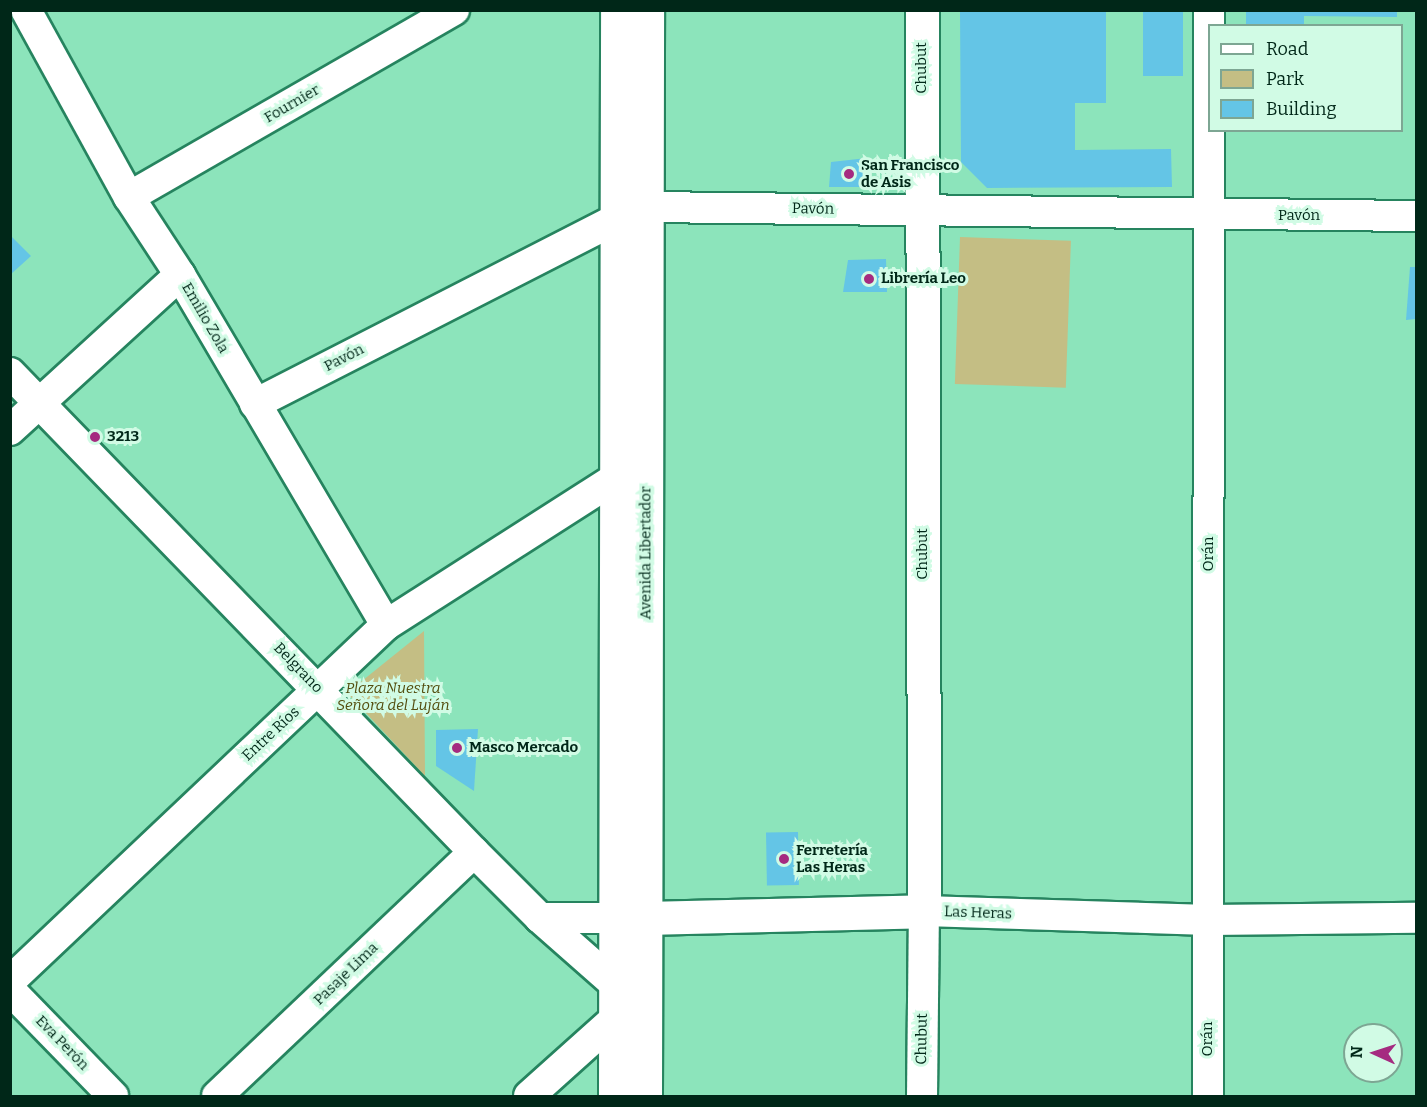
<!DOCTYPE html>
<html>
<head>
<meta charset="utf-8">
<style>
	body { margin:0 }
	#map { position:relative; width:1427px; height:1107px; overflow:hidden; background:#8ce4bb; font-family:Bitter,serif }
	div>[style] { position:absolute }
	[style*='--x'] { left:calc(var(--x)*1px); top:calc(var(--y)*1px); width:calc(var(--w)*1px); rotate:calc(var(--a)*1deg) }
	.green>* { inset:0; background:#c4be84; transform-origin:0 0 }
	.building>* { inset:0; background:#64c5e6; transform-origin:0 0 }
	.roads { filter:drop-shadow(2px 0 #26845f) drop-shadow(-2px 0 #26845f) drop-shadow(0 2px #26845f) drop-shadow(0 -2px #26845f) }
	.street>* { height:30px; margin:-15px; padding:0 15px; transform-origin:15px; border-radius:15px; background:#fff }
	.secondary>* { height:33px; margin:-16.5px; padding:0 16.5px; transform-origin:16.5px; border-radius:16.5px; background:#fff }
	.dots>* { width:16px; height:16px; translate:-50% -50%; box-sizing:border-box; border:3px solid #d1fbe5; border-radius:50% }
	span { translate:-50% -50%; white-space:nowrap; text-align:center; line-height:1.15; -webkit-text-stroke:6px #d1fbe5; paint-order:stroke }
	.street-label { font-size:15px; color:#002718 }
	.poi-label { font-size:15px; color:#002718; font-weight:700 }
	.left { translate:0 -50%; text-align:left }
	.park-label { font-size:15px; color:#534d0e; font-style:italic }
	.frame { position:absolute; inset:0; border:12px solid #002718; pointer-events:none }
	.legend { position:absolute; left:1208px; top:24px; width:195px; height:108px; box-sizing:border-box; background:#d1fbe5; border:2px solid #7da693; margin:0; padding:8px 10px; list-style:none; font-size:18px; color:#002718 }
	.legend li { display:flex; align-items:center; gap:12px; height:30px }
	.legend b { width:30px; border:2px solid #7da693 }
	.north { position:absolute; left:1343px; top:1023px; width:60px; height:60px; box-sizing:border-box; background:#d1fbe5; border:2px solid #7da693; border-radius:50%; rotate:273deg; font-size:16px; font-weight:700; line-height:24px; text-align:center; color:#002718 }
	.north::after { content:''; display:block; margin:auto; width:21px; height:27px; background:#a52b80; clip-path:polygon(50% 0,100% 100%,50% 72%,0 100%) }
</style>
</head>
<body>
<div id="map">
	<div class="green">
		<i style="left:960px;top:237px;width:111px;height:147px;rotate:2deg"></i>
		<i style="clip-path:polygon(424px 631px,425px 776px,347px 693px)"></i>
	</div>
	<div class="building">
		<i style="clip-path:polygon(960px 10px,1106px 10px,1106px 103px,1075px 103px,1075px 150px,1171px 149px,1172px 187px,987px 188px,961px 162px)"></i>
		<i style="left:1143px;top:10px;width:40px;height:66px"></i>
		<i style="clip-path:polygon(1246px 10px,1397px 10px,1397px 17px,1304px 16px,1304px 26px,1246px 26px)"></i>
		<i style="clip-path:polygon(867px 158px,867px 187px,829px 187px,831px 162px)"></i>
		<i style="clip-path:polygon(10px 235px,31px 256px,10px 275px)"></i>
		<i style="clip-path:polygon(886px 259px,887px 292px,843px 292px,848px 260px)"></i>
		<i style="clip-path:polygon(1410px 267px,1416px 267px,1416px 319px,1406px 320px)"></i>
		<i style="clip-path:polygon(478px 729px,474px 791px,436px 766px,436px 730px)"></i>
		<i style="left:798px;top:832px;width:53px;height:32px;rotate:89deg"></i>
	</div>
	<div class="roads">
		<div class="street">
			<i style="--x:26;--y:10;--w:213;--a:61.2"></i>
			<i style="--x:129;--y:197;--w:93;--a:56.8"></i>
			<i style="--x:180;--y:275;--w:406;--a:59.5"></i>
			<i style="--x:129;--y:197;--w:375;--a:-29.9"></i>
			<i style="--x:10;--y:373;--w:667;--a:45.91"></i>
			<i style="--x:474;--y:852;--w:93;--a:45"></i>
			<i style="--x:540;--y:918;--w:101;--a:41.4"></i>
			<i style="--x:255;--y:404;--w:407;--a:-27.1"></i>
			<i style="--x:617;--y:219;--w:31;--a:-22"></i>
			<i style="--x:646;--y:207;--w:770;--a:0.67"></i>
			<i style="--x:10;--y:430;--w:230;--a:-42.4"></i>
			<i style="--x:540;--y:918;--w:99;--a:0"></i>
			<i style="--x:10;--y:981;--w:518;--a:-43.43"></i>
			<i style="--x:386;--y:625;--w:273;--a:-32.6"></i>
			<i style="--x:10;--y:990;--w:148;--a:45.8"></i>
			<i style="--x:217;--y:1096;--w:354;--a:-43.5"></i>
			<i style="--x:529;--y:1096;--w:117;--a:-41.9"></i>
			<i style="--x:922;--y:1096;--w:185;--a:-89.4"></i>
			<i style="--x:924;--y:911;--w:285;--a:1.8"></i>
			<i style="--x:1209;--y:920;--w:207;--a:-0.6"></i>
			<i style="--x:1208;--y:1096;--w:1086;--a:-89.95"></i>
		</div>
		<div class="secondary">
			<i style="--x:645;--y:918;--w:279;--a:-1.4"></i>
			<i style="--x:924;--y:911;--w:901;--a:-90.13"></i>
			<i style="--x:615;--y:1096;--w:1086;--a:-89.89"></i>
			<i style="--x:645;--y:1096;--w:1086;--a:-89.89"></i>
		</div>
	</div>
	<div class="dots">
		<i style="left:849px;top:174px;background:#a52b80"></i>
		<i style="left:869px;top:279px;background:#a52b80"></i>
		<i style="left:95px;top:437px;background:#a52b80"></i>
		<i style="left:457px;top:748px;background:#a52b80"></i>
		<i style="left:784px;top:859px;background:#a52b80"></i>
	</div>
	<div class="street-label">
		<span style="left:922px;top:68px;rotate:-90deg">Chubut</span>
		<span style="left:292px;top:104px;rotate:-30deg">Fournier</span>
		<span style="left:813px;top:209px;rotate:1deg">Pavón</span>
		<span style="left:1299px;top:216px">Pavón</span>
		<span style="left:205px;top:318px;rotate:60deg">Emilio Zola</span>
		<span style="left:344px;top:358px;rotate:-27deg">Pavón</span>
		<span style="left:646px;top:553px;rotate:-90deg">Avenida Libertador</span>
		<span style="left:923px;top:554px;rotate:-90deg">Chubut</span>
		<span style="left:1209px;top:554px;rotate:-90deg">Orán</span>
		<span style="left:298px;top:668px;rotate:46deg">Belgrano</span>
		<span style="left:271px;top:734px;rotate:-43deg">Entre Ríos</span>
		<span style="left:978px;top:913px;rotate:2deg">Las Heras</span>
		<span style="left:346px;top:974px;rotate:-44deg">Pasaje Lima</span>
		<span style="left:922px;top:1039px;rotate:-89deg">Chubut</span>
		<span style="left:1208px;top:1039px;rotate:-90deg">Orán</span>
		<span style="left:62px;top:1043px;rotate:46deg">Eva Perón</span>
	</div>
	<div class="poi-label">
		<span class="left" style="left:861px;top:174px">San Francisco<br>de Asis</span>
		<span class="left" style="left:881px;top:279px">Librería Leo</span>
		<span class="left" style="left:107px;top:437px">3213</span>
		<span class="left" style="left:469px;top:748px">Masco Mercado</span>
		<span class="left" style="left:796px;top:859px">Ferretería<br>Las Heras</span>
	</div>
	<div class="park-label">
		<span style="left:393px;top:697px">Plaza Nuestra<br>Señora del Luján</span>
	</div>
	<div class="frame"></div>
	<ul class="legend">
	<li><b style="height:8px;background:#fff"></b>Road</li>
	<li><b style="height:16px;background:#c4be84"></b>Park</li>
	<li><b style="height:16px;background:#64c5e6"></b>Building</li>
	</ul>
	<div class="north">N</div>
</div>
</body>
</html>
